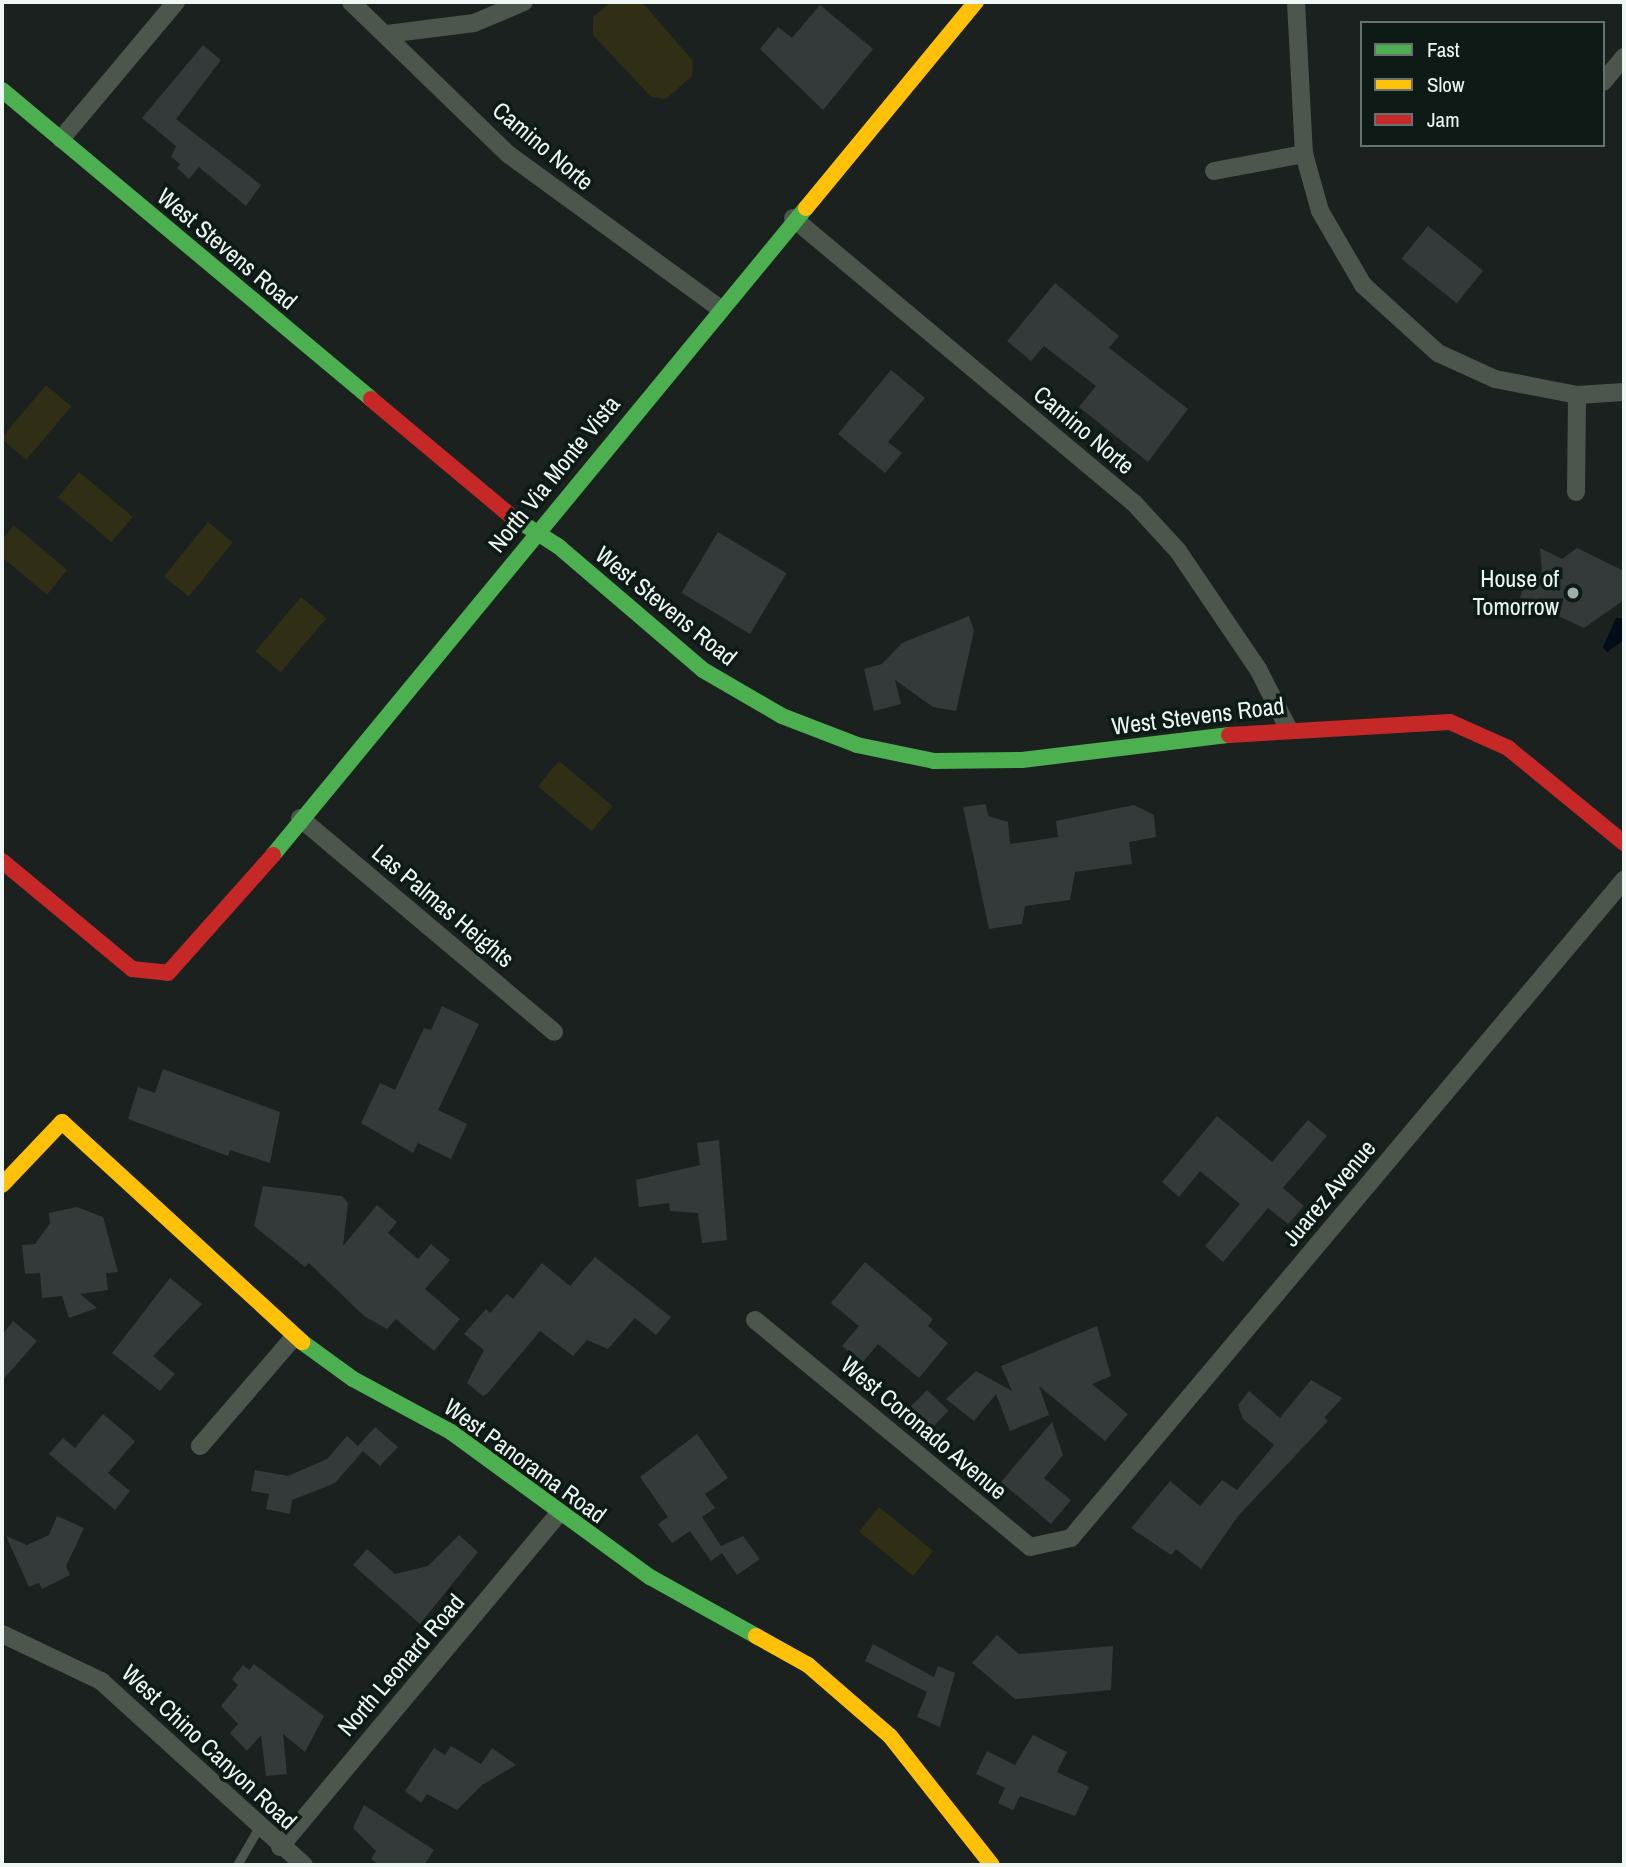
<!DOCTYPE html>
<html>
<head>
<meta charset="utf-8">
<style>
	body { margin:0 }
	#map { position:relative; width:1626px; height:1867px; overflow:hidden; background:#1a211e; font-family:"Archivo Narrow",sans-serif }
	div>[style] { position:absolute }
	[style*='--x'] { left:calc(var(--x)*1px); top:calc(var(--y)*1px); width:calc(var(--w)*1px); rotate:calc(var(--a)*1deg) }
	.green>* { inset:0; background:#302e15; transform-origin:0 0 }
	.water>* { inset:0; background:#020d19 }
	.building>* { inset:0; background:#343a39; transform-origin:0 0 }
	.lane>* { height:9px; margin:-4.5px; padding:0 4.5px; transform-origin:4.5px; border-radius:4.5px; background:#4d564d }
	.street>* { height:18px; margin:-9px; padding:0 9px; transform-origin:9px; border-radius:9px; background:#4d564d }
	.fast>* { height:16px; margin:-8px; padding:0 8px; transform-origin:8px; border-radius:8px; background:#4caf50 }
	.slow>* { height:16px; margin:-8px; padding:0 8px; transform-origin:8px; border-radius:8px; background:#ffc107 }
	.jam>* { height:16px; margin:-8px; padding:0 8px; transform-origin:8px; border-radius:8px; background:#c62828 }
	.dots>* { width:19px; height:19px; translate:-50% -50%; box-sizing:border-box; border:4px solid #0d1a16; border-radius:50% }
	span { translate:-50% -50%; white-space:nowrap; text-align:center; line-height:1.15; -webkit-text-stroke:7px #0d1a16; paint-order:stroke }
	.street-label { font-size:24px; color:#eef7f4 }
	.poi-label { font-size:24px; color:#eef7f4 }
	.right { translate:-100% -50%; text-align:right }
	.frame { position:absolute; inset:0; border:4px solid #eef7f4; pointer-events:none }
	.legend { position:absolute; left:1360px; top:21px; width:245px; height:126px; box-sizing:border-box; background:#0d1a16; border:2px solid #67726f; margin:0; padding:9px 12px; list-style:none; font-size:21px; color:#eef7f4 }
	.legend li { display:flex; align-items:center; gap:14px; height:35px }
	.legend b { width:35px; border:2px solid #67726f }
</style>
</head>
<body>
<div id="map">
	<div class="green">
		<i style="clip-path:polygon(611px 2px,642px 2px,693px 61px,692px 76px,666px 99px,651px 97px,593px 35px,593px 17px)"></i>
		<i style="left:46px;top:385px;width:33px;height:70px;rotate:40deg"></i>
		<i style="left:79px;top:472px;width:70px;height:33px;rotate:40deg"></i>
		<i style="left:208px;top:522px;width:32px;height:70px;rotate:39deg"></i>
		<i style="clip-path:polygon(14px 525px,67px 570px,47px 595px,2px 557px,2px 540px)"></i>
		<i style="left:301px;top:597px;width:33px;height:71px;rotate:40deg"></i>
		<i style="left:559px;top:761px;width:70px;height:33px;rotate:40deg"></i>
		<i style="left:879px;top:1507px;width:70px;height:32px;rotate:39deg"></i>
	</div>
	<div class="water">
		<i style="clip-path:polygon(1616px 618px,1624px 618px,1624px 640px,1607px 652px,1603px 647px)"></i>
	</div>
	<div class="building">
		<i style="clip-path:polygon(820px 5px,873px 49px,823px 110px,760px 49px,778px 27px,792px 38px)"></i>
		<i style="clip-path:polygon(203px 45px,221px 60px,176px 119px,261px 185px,246px 206px,199px 167px,189px 179px,177px 168px,180px 164px,171px 157px,176px 146px,142px 118px)"></i>
		<i style="left:1428px;top:226px;width:71px;height:42px;rotate:39deg"></i>
		<i style="clip-path:polygon(1055px 283px,1119px 336px,1109px 348px,1188px 409px,1148px 462px,1079px 407px,1096px 386px,1044px 346px,1031px 361px,1007px 341px)"></i>
		<i style="clip-path:polygon(891px 370px,925px 398px,888px 442px,902px 453px,885px 473px,838px 434px)"></i>
		<i style="left:718px;top:532px;width:80px;height:71px;rotate:31deg"></i>
		<i style="clip-path:polygon(1540px 548px,1562px 559px,1577px 548px,1624px 571px,1624px 600px,1584px 628px,1520px 598px,1523px 588px,1542px 574px)"></i>
		<i style="clip-path:polygon(969px 616px,974px 631px,956px 711px,933px 707px,895px 680px,901px 704px,874px 711px,864px 669px,882px 664px,902px 643px)"></i>
		<i style="clip-path:polygon(986px 804px,988px 816px,1008px 822px,1010px 844px,1058px 837px,1056px 821px,1134px 805px,1154px 815px,1156px 837px,1129px 842px,1132px 864px,1075px 872px,1070px 900px,1025px 906px,1022px 924px,989px 929px,963px 807px)"></i>
		<i style="clip-path:polygon(442px 1006px,479px 1024px,438px 1110px,467px 1124px,451px 1159px,418px 1143px,413px 1153px,361px 1123px,380px 1083px,395px 1090px,424px 1028px,431px 1030px)"></i>
		<i style="clip-path:polygon(163px 1069px,280px 1112px,270px 1163px,230px 1150px,228px 1156px,128px 1119px,138px 1087px,155px 1093px)"></i>
		<i style="clip-path:polygon(1217px 1116px,1272px 1162px,1308px 1120px,1327px 1136px,1283px 1188px,1304px 1206px,1288px 1224px,1268px 1208px,1223px 1262px,1205px 1246px,1240px 1204px,1200px 1171px,1179px 1197px,1162px 1182px)"></i>
		<i style="clip-path:polygon(719px 1140px,727px 1240px,702px 1243px,698px 1213px,670px 1211px,669px 1203px,639px 1207px,636px 1180px,700px 1165px,697px 1143px)"></i>
		<i style="clip-path:polygon(263px 1186px,342px 1196px,348px 1203px,343px 1246px,377px 1205px,397px 1222px,388px 1233px,418px 1259px,431px 1244px,450px 1260px,425px 1289px,460px 1319px,434px 1351px,396px 1319px,387px 1329px,364px 1316px,309px 1263px,305px 1267px,254px 1226px)"></i>
		<i style="clip-path:polygon(77px 1207px,103px 1217px,118px 1272px,106px 1273px,108px 1290px,80px 1294px,97px 1308px,69px 1318px,62px 1296px,42px 1298px,40px 1273px,25px 1274px,22px 1245px,35px 1244px,50px 1223px,49px 1213px)"></i>
		<i style="clip-path:polygon(595px 1257px,671px 1317px,656px 1335px,635px 1318px,608px 1349px,587px 1340px,573px 1356px,540px 1331px,488px 1393px,483px 1396px,467px 1383px,484px 1350px,464px 1334px,486px 1309px,490px 1313px,507px 1294px,513px 1299px,542px 1263px,570px 1286px)"></i>
		<i style="clip-path:polygon(865px 1262px,933px 1319px,928px 1326px,948px 1343px,919px 1378px,878px 1344px,862px 1363px,842px 1346px,859px 1326px,831px 1303px)"></i>
		<i style="clip-path:polygon(170px 1278px,202px 1304px,153px 1356px,175px 1374px,160px 1391px,112px 1353px)"></i>
		<i style="clip-path:polygon(13px 1321px,37px 1341px,2px 1381px,2px 1335px)"></i>
		<i style="clip-path:polygon(1097px 1326px,1111px 1376px,1092px 1384px,1128px 1414px,1105px 1441px,1039px 1386px,1049px 1415px,1010px 1431px,996px 1394px,974px 1421px,946px 1399px,976px 1371px,1012px 1391px,1001px 1366px)"></i>
		<i style="clip-path:polygon(1311px 1380px,1342px 1398px,1324px 1418px,1328px 1421px,1238px 1516px,1201px 1569px,1176px 1549px,1171px 1555px,1131px 1528px,1170px 1481px,1200px 1506px,1222px 1480px,1237px 1490px,1274px 1445px,1243px 1419px,1238px 1405px,1249px 1391px,1280px 1418px)"></i>
		<i style="left:927px;top:1390px;width:30px;height:38px;rotate:44deg"></i>
		<i style="clip-path:polygon(103px 1414px,135px 1441px,108px 1473px,130px 1491px,115px 1510px,49px 1454px,63px 1438px,75px 1448px)"></i>
		<i style="clip-path:polygon(1052px 1422px,1063px 1455px,1044px 1478px,1071px 1500px,1051px 1524px,1001px 1482px)"></i>
		<i style="clip-path:polygon(375px 1427px,398px 1447px,380px 1466px,363px 1451px,335px 1483px,292px 1500px,290px 1514px,266px 1509px,269px 1494px,251px 1491px,255px 1470px,288px 1476px,327px 1459px,347px 1436px,358px 1446px)"></i>
		<i style="clip-path:polygon(697px 1434px,728px 1478px,705px 1494px,715px 1508px,702px 1517px,721px 1546px,743px 1536px,760px 1559px,737px 1575px,722px 1553px,711px 1561px,690px 1531px,672px 1543px,658px 1524px,668px 1517px,640px 1477px)"></i>
		<i style="clip-path:polygon(57px 1516px,84px 1528px,66px 1566px,70px 1575px,42px 1589px,39px 1583px,29px 1587px,6px 1536px,27px 1545px,49px 1535px)"></i>
		<i style="clip-path:polygon(459px 1535px,478px 1552px,420px 1624px,353px 1565px,367px 1549px,395px 1574px,428px 1566px)"></i>
		<i style="clip-path:polygon(997px 1635px,1019px 1654px,1113px 1646px,1111px 1690px,1015px 1699px,972px 1663px)"></i>
		<i style="clip-path:polygon(873px 1644px,934px 1677px,938px 1666px,955px 1673px,940px 1727px,917px 1717px,927px 1692px,865px 1661px)"></i>
		<i style="clip-path:polygon(254px 1664px,324px 1716px,305px 1752px,283px 1734px,287px 1774px,266px 1776px,261px 1735px,247px 1751px,230px 1733px,238px 1724px,221px 1706px,238px 1685px,232px 1679px,243px 1665px,249px 1670px)"></i>
		<i style="clip-path:polygon(1033px 1735px,1067px 1752px,1057px 1772px,1089px 1787px,1075px 1816px,1020px 1796px,1013px 1810px,998px 1803px,1005px 1788px,976px 1774px,987px 1751px,1015px 1765px)"></i>
		<i style="clip-path:polygon(451px 1746px,481px 1764px,492px 1748px,516px 1765px,482px 1785px,457px 1810px,427px 1794px,421px 1803px,405px 1791px,434px 1748px,445px 1755px)"></i>
		<i style="clip-path:polygon(364px 1805px,434px 1850px,424px 1865px,380px 1865px,371px 1859px,376px 1851px,353px 1828px)"></i>
	</div>
	<div class="lane">
		<i style="--x:237;--y:1865;--w:44;--a:-59.9"></i>
	</div>
	<div class="street">
		<i style="--x:351;--y:2;--w:219;--a:44.1"></i>
		<i style="--x:508;--y:154;--w:261;--a:36.1"></i>
		<i style="--x:1296;--y:2;--w:152;--a:87"></i>
		<i style="--x:1304;--y:154;--w:59;--a:74.3"></i>
		<i style="--x:1320;--y:211;--w:86;--a:59.8"></i>
		<i style="--x:1363;--y:285;--w:101;--a:42.2"></i>
		<i style="--x:1438;--y:353;--w:63;--a:24.5"></i>
		<i style="--x:1495;--y:379;--w:84;--a:11"></i>
		<i style="--x:1577;--y:395;--w:47;--a:-3.7"></i>
		<i style="--x:387;--y:34;--w:88;--a:-7.2"></i>
		<i style="--x:474;--y:23;--w:54;--a:-22.8"></i>
		<i style="--x:1603;--y:82;--w:33;--a:-50"></i>
		<i style="--x:61;--y:139;--w:179;--a:-50"></i>
		<i style="--x:1214;--y:171;--w:92;--a:-10.7"></i>
		<i style="--x:793;--y:218;--w:444;--a:39.9"></i>
		<i style="--x:1134;--y:503;--w:65;--a:47.5"></i>
		<i style="--x:1178;--y:551;--w:143;--a:55.9"></i>
		<i style="--x:1258;--y:669;--w:66;--a:63"></i>
		<i style="--x:1576;--y:492;--w:97;--a:-89.4"></i>
		<i style="--x:300;--y:818;--w:332;--a:40.1"></i>
		<i style="--x:755;--y:1320;--w:357;--a:39.5"></i>
		<i style="--x:1030;--y:1547;--w:42;--a:-12.4"></i>
		<i style="--x:1071;--y:1538;--w:860;--a:-49.96"></i>
		<i style="--x:200;--y:1446;--w:144;--a:-49.2"></i>
		<i style="--x:2;--y:1634;--w:110;--a:25.4"></i>
		<i style="--x:101;--y:1681;--w:274;--a:42.2"></i>
		<i style="--x:280;--y:1847;--w:434;--a:-50.1"></i>
	</div>
	<div class="fast">
		<i style="--x:2;--y:90;--w:481;--a:39.9"></i>
		<i style="--x:511;--y:516;--w:56;--a:32.6"></i>
		<i style="--x:558;--y:546;--w:191;--a:40.5"></i>
		<i style="--x:703;--y:670;--w:91;--a:30.2"></i>
		<i style="--x:782;--y:716;--w:80;--a:21.1"></i>
		<i style="--x:857;--y:745;--w:79;--a:11.7"></i>
		<i style="--x:934;--y:761;--w:88;--a:-0.7"></i>
		<i style="--x:1022;--y:760;--w:209;--a:-6.9"></i>
		<i style="--x:273;--y:855;--w:838;--a:-50.52"></i>
		<i style="--x:302;--y:1342;--w:63;--a:36"></i>
		<i style="--x:353;--y:1379;--w:111;--a:28.4"></i>
		<i style="--x:451;--y:1432;--w:246;--a:36.1"></i>
		<i style="--x:650;--y:1577;--w:121;--a:29.1"></i>
	</div>
	<div class="slow">
		<i style="--x:806;--y:208;--w:267;--a:-50.5"></i>
		<i style="--x:2;--y:1185;--w:87;--a:-46.4"></i>
		<i style="--x:62;--y:1122;--w:326;--a:42.5"></i>
		<i style="--x:756;--y:1636;--w:60;--a:29.1"></i>
		<i style="--x:808;--y:1665;--w:108;--a:40.9"></i>
		<i style="--x:890;--y:1736;--w:164;--a:51.7"></i>
	</div>
	<div class="jam">
		<i style="--x:371;--y:399;--w:182;--a:39.9"></i>
		<i style="--x:1229;--y:735;--w:221;--a:-3.4"></i>
		<i style="--x:1450;--y:722;--w:64;--a:24.1"></i>
		<i style="--x:1508;--y:748;--w:150;--a:39.3"></i>
		<i style="--x:2;--y:861;--w:169;--a:39.7"></i>
		<i style="--x:132;--y:969;--w:36;--a:6"></i>
		<i style="--x:168;--y:973;--w:158;--a:-48.3"></i>
	</div>
	<div class="dots">
		<i style="left:1573px;top:593px;background:#a4aca9"></i>
	</div>
	<div class="street-label">
		<span style="left:543px;top:146px;rotate:40deg">Camino Norte</span>
		<span style="left:227px;top:249px;rotate:40deg">West Stevens Road</span>
		<span style="left:1084px;top:430px;rotate:40deg">Camino Norte</span>
		<span style="left:554px;top:474px;rotate:-51deg">North Via Monte Vista</span>
		<span style="left:666px;top:606px;rotate:39deg">West Stevens Road</span>
		<span style="left:1198px;top:716px;rotate:-7deg">West Stevens Road</span>
		<span style="left:443px;top:906px;rotate:40deg">Las Palmas Heights</span>
		<span style="left:1329px;top:1193px;rotate:-50deg">Juarez Avenue</span>
		<span style="left:924px;top:1428px;rotate:40deg">West Coronado Avenue</span>
		<span style="left:525px;top:1461px;rotate:36deg">West Panorama Road</span>
		<span style="left:401px;top:1665px;rotate:-49deg">North Leonard Road</span>
		<span style="left:209px;top:1747px;rotate:43deg">West Chino Canyon Road</span>
	</div>
	<div class="poi-label">
		<span class="right" style="left:1559px;top:593px">House of<br>Tomorrow</span>
	</div>
	<div class="frame"></div>
	<ul class="legend">
	<li><b style="height:9px;background:#4caf50"></b>Fast</li>
	<li><b style="height:9px;background:#ffc107"></b>Slow</li>
	<li><b style="height:9px;background:#c62828"></b>Jam</li>
	</ul>
</div>
</body>
</html>
